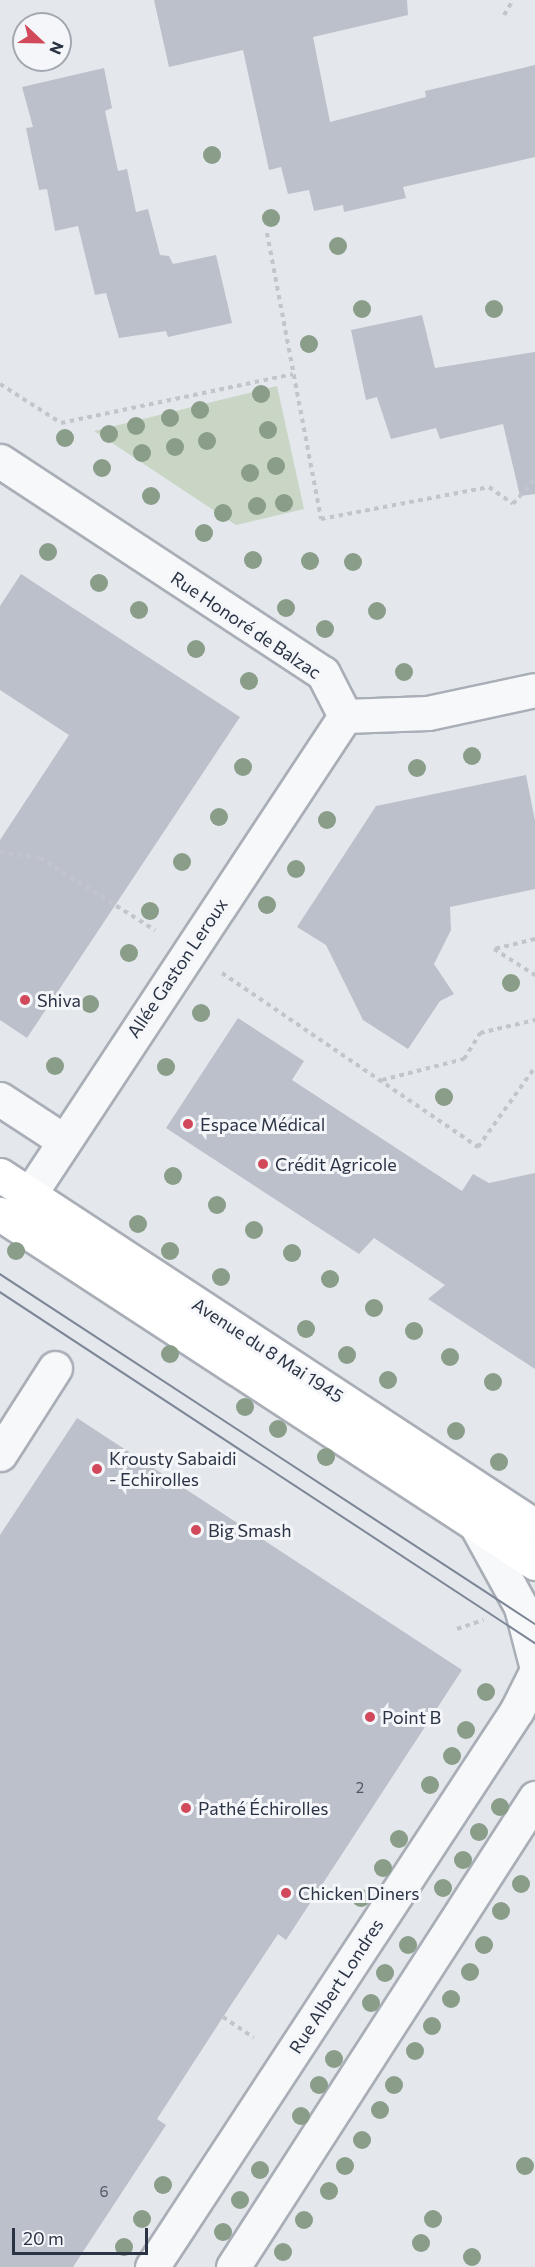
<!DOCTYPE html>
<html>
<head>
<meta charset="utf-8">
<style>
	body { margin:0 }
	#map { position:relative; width:535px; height:2267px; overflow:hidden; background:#e4e7ec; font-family:Commissioner,sans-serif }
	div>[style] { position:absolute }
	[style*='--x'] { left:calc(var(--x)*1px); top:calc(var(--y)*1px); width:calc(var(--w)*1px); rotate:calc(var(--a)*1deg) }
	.green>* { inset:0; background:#c9d6c5 }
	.building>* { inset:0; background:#bbc0ca }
	.path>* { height:4px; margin-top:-2px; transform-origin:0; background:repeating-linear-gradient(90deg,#c2c5cb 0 4.5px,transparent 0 9px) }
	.roads { filter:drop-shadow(2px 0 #a9aeb7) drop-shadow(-2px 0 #a9aeb7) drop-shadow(0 2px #a9aeb7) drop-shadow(0 -2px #a9aeb7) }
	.street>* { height:33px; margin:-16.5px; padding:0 16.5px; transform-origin:16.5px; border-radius:16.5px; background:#f7f8fa }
	.secondary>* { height:33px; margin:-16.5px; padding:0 16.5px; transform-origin:16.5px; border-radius:16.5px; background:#fff }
	.tram>* { height:1.5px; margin:-0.75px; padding:0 0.75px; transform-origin:0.75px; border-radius:0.75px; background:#7d8696 }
	.trees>* { width:18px; height:18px; margin:-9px; border-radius:50%; background:#899d89 }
	.dots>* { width:16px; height:16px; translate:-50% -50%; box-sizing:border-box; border:3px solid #f4f6f9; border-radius:50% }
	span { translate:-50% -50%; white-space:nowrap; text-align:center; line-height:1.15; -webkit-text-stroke:6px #f4f6f9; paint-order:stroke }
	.number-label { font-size:15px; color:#4f5766 }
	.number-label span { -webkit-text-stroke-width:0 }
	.street-label { font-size:18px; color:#2b3445 }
	.poi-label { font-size:18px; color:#2b3445 }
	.left { translate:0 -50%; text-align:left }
	.north { position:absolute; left:12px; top:12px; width:60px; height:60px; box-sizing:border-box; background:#f4f6f9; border:2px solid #a4a8b1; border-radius:50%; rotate:112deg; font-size:16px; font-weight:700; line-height:24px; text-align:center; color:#2b3445 }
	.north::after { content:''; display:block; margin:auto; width:21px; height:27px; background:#d1495b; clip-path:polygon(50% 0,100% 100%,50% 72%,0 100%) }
	.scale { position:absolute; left:12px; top:2228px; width:136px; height:27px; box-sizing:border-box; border:3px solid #2b3445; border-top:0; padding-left:8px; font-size:18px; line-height:21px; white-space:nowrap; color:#2b3445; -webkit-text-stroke:4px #f4f6f9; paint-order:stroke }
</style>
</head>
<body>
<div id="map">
	<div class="green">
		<i style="clip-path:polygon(277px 386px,304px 509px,236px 525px,94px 431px)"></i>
	</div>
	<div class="building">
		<i style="clip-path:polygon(154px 0,407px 0,408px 15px,313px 37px,330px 122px,426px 97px,425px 91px,535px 65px,535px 157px,403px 187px,406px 198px,344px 212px,343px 205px,314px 211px,309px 190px,288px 194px,281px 167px,269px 170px,243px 50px,169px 67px)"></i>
		<i style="clip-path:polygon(104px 68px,112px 108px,105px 111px,118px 171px,127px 169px,136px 212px,148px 209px,160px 255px,169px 256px,173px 264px,216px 255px,232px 323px,168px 337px,166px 331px,119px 338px,106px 293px,95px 295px,78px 226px,55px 231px,47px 189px,39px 190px,26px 128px,33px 127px,22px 87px)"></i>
		<i style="clip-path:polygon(422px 315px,435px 368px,535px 352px,535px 494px,520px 496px,503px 424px,440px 439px,436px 428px,391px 439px,377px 397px,366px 400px,351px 330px)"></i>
		<i style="clip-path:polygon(21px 574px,240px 717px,27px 1038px,0 1020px,0 840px,69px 735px,0 690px,0 606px)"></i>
		<i style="clip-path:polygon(526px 775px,535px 821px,535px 889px,450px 907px,451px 930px,434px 964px,454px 994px,440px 1001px,408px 1049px,363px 1020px,326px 945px,297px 927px,376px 806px)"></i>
		<i style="clip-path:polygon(238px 1018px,304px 1061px,292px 1080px,462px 1191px,473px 1174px,489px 1183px,535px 1173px,535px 1369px,428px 1299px,445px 1285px,374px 1238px,359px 1254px,166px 1128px)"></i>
		<i style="clip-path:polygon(77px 1418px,462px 1670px,286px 1940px,278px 1934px,223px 2017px,157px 2119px,166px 2125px,73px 2267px,0 2267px,0 1535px)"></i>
	</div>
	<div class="path">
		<i style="--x:504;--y:15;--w:17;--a:-59"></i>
		<i style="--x:267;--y:233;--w:291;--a:79.3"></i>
		<i style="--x:321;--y:519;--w:171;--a:-10.8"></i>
		<i style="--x:489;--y:487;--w:29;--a:35"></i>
		<i style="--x:513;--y:504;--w:33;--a:-49"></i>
		<i style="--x:0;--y:384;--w:72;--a:32.6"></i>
		<i style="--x:61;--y:423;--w:237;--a:-11.9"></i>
		<i style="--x:0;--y:852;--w:40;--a:8.5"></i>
		<i style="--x:40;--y:858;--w:136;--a:32.1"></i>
		<i style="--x:535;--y:939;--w:42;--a:166.3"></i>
		<i style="--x:494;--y:949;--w:49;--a:32.4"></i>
		<i style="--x:222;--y:973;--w:310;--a:34.2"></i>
		<i style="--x:478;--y:1147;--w:98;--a:-54.5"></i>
		<i style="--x:382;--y:1080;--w:85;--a:-14.4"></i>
		<i style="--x:464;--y:1059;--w:31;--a:-58"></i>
		<i style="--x:480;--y:1033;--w:57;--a:-13.3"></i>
		<i style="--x:457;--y:1629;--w:28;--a:-19"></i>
		<i style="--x:223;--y:2017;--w:37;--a:34"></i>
	</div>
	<div class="roads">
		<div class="street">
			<i style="--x:0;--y:461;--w:386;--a:33.3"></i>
			<i style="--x:323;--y:673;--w:48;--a:62.9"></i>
			<i style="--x:345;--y:716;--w:83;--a:-2.1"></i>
			<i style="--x:428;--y:713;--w:109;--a:-12.1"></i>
			<i style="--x:0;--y:1099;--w:75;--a:33.1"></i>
			<i style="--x:14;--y:1218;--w:601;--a:-56.6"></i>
			<i style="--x:0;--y:1454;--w:102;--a:-57.4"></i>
			<i style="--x:476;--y:1525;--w:94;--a:61.2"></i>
			<i style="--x:521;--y:1607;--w:56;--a:75.5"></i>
			<i style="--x:152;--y:2267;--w:666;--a:-56.76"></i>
			<i style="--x:517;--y:1710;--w:40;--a:-63.4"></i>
			<i style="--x:233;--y:2267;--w:558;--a:-57.22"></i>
		</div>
		<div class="secondary">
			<i style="--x:0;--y:1175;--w:640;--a:33.27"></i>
			<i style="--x:0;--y:1214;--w:639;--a:33.12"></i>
		</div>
	</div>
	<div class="tram">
		<i style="--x:0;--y:1274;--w:639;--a:33.19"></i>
		<i style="--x:0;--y:1292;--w:640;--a:33.27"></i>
	</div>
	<div class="trees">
		<i style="left:212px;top:155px"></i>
		<i style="left:271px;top:218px"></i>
		<i style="left:338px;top:246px"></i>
		<i style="left:362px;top:309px"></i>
		<i style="left:494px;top:309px"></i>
		<i style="left:309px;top:344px"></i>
		<i style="left:261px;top:394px"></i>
		<i style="left:200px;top:410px"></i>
		<i style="left:170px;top:418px"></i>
		<i style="left:136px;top:426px"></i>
		<i style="left:268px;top:430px"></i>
		<i style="left:109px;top:434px"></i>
		<i style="left:65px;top:438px"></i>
		<i style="left:207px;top:441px"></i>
		<i style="left:175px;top:447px"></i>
		<i style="left:142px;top:453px"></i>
		<i style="left:276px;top:466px"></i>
		<i style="left:102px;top:468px"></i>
		<i style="left:250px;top:473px"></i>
		<i style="left:151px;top:496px"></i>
		<i style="left:284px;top:503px"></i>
		<i style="left:257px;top:506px"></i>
		<i style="left:223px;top:513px"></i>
		<i style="left:204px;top:533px"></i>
		<i style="left:48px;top:552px"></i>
		<i style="left:253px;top:560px"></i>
		<i style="left:310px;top:561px"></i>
		<i style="left:353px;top:562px"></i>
		<i style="left:99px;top:583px"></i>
		<i style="left:286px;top:608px"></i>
		<i style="left:139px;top:610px"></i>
		<i style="left:377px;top:611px"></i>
		<i style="left:325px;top:629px"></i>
		<i style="left:196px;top:649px"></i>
		<i style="left:404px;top:672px"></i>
		<i style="left:249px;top:681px"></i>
		<i style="left:472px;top:756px"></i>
		<i style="left:243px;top:767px"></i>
		<i style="left:417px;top:768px"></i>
		<i style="left:219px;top:817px"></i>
		<i style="left:327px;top:820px"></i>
		<i style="left:182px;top:862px"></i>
		<i style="left:296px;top:869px"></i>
		<i style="left:267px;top:905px"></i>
		<i style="left:150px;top:911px"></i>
		<i style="left:129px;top:953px"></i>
		<i style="left:511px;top:983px"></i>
		<i style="left:90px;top:1004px"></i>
		<i style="left:201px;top:1013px"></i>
		<i style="left:55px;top:1066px"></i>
		<i style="left:166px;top:1067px"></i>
		<i style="left:444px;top:1097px"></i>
		<i style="left:173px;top:1176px"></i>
		<i style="left:217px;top:1205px"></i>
		<i style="left:138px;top:1224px"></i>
		<i style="left:254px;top:1230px"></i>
		<i style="left:16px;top:1251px"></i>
		<i style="left:170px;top:1251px"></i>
		<i style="left:292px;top:1253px"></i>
		<i style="left:221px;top:1277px"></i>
		<i style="left:330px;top:1279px"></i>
		<i style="left:374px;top:1308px"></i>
		<i style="left:306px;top:1329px"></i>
		<i style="left:414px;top:1331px"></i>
		<i style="left:170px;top:1354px"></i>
		<i style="left:347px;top:1355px"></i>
		<i style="left:450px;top:1357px"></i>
		<i style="left:388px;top:1380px"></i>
		<i style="left:493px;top:1382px"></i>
		<i style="left:245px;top:1407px"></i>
		<i style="left:278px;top:1429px"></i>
		<i style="left:456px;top:1431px"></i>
		<i style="left:326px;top:1457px"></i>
		<i style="left:499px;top:1462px"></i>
		<i style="left:486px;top:1692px"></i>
		<i style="left:466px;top:1730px"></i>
		<i style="left:452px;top:1756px"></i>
		<i style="left:430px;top:1785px"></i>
		<i style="left:500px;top:1807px"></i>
		<i style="left:479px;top:1832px"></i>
		<i style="left:399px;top:1839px"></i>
		<i style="left:463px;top:1860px"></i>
		<i style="left:383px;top:1868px"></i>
		<i style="left:521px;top:1884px"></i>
		<i style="left:443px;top:1888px"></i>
		<i style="left:361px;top:1898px"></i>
		<i style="left:501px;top:1911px"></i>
		<i style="left:408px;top:1945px"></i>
		<i style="left:484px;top:1945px"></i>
		<i style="left:470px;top:1972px"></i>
		<i style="left:385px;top:1973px"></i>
		<i style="left:451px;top:1999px"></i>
		<i style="left:371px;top:2003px"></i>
		<i style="left:432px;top:2026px"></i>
		<i style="left:415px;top:2051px"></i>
		<i style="left:334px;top:2059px"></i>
		<i style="left:319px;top:2085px"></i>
		<i style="left:394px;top:2085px"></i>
		<i style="left:380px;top:2110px"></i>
		<i style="left:301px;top:2116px"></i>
		<i style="left:362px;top:2140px"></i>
		<i style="left:345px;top:2166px"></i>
		<i style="left:525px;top:2166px"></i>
		<i style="left:260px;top:2170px"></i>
		<i style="left:163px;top:2185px"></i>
		<i style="left:329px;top:2191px"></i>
		<i style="left:240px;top:2200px"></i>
		<i style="left:142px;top:2219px"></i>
		<i style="left:433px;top:2219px"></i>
		<i style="left:304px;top:2220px"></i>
		<i style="left:223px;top:2232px"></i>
		<i style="left:421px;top:2243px"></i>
		<i style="left:124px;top:2247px"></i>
		<i style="left:283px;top:2252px"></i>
		<i style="left:472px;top:2257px"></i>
	</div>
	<div class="dots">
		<i style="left:25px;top:1000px;background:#d1495b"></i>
		<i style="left:188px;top:1124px;background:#d1495b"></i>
		<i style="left:263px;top:1164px;background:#d1495b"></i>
		<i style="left:97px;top:1469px;background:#d1495b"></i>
		<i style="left:196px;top:1530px;background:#d1495b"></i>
		<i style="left:370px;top:1717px;background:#d1495b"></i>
		<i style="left:186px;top:1808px;background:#d1495b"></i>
		<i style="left:286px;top:1893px;background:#d1495b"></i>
	</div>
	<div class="number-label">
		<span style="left:360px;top:1788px">2</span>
		<span style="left:104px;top:2192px">6</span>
	</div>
	<div class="street-label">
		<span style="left:246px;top:625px;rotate:34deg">Rue Honoré de Balzac</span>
		<span style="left:177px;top:968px;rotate:-56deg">Allée Gaston Leroux</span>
		<span style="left:268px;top:1350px;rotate:33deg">Avenue du 8 Mai 1945</span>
		<span style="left:336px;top:1986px;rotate:-57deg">Rue Albert Londres</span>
	</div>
	<div class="poi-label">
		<span class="left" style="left:37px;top:1000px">Shiva</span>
		<span class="left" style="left:200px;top:1124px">Espace Médical</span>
		<span class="left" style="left:275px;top:1164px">Crédit Agricole</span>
		<span class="left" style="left:109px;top:1469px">Krousty Sabaidi<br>- Echirolles</span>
		<span class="left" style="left:208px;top:1530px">Big Smash</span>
		<span class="left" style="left:382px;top:1717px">Point B</span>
		<span class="left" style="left:198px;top:1808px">Pathé Échirolles</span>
		<span class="left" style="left:298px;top:1893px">Chicken Diners</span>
	</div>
	<div class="north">N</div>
	<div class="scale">20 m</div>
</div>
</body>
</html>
